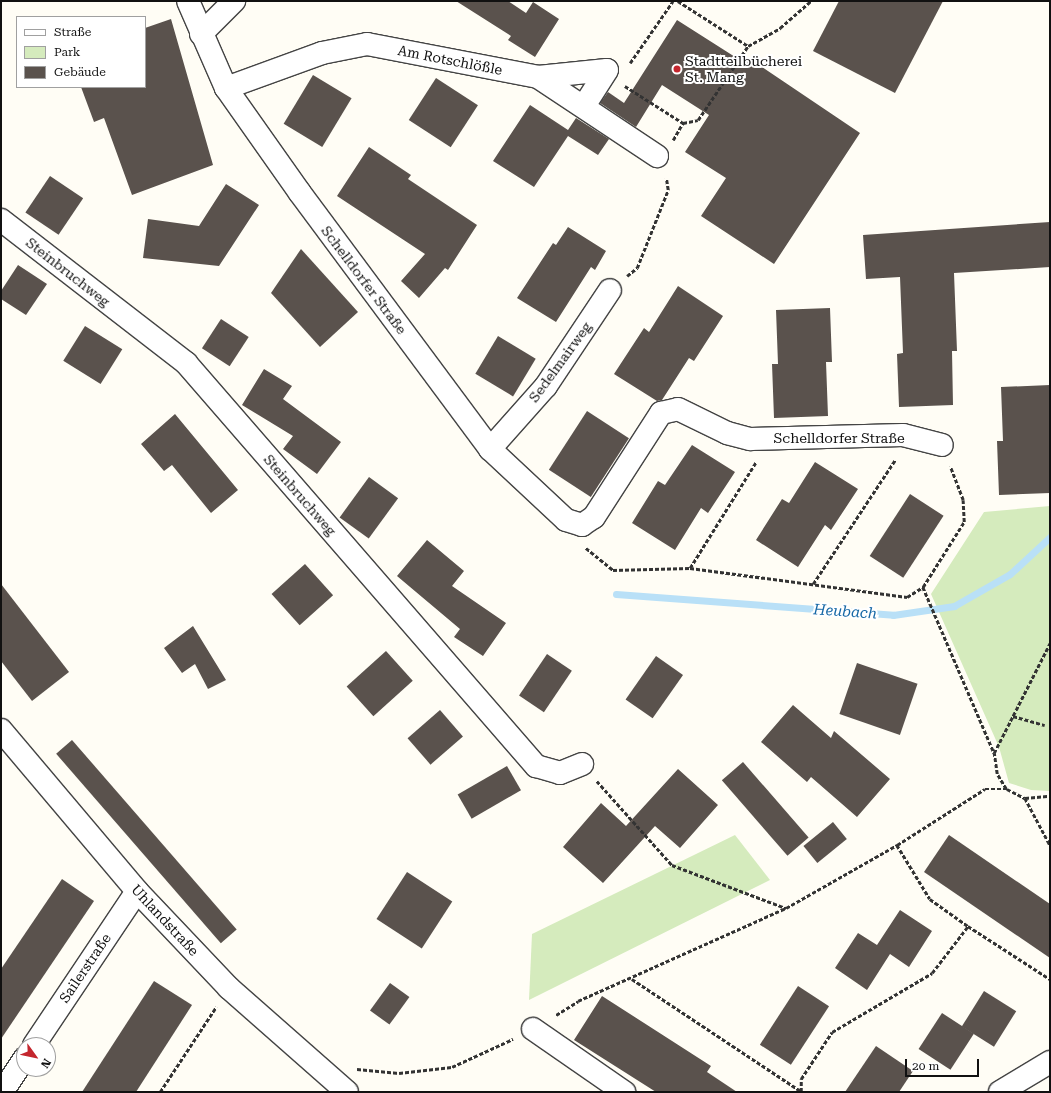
<!DOCTYPE html>
<html>
<head>
<meta charset="utf-8">
<style>
	body { margin:0 }
	#map { position:relative; width:1051px; height:1093px; overflow:hidden; background:#fffdf5; font-family:"Roboto Serif",serif }
	div>[style] { position:absolute }
	[style*='--x'] { left:calc(var(--x)*1px); top:calc(var(--y)*1px); width:calc(var(--w)*1px); rotate:calc(var(--a)*1deg) }
	.green>* { inset:0; background:#d5ebbd }
	.stream>* { height:7px; margin:-3.5px; padding:0 3.5px; transform-origin:3.5px; border-radius:3.5px; background:#b9e0f7 }
	.building>* { inset:0; background:#5a524d; transform-origin:0 0 }
	.path>* { height:2.5px; margin-top:-1.25px; transform-origin:0; background:repeating-linear-gradient(90deg,#333 0 4px,transparent 0 6px) }
	.roads { filter:drop-shadow(1px 0 #444) drop-shadow(-1px 0 #444) drop-shadow(0 1px #444) drop-shadow(0 -1px #444) }
	.minor>* { height:22px; margin:-11px; padding:0 11px; transform-origin:11px; border-radius:11px; background:#fff }
	.dots>* { width:11px; height:11px; translate:-50% -50%; box-sizing:border-box; border:2px solid #fff; border-radius:50% }
	span { translate:-50% -50%; white-space:nowrap; text-align:center; line-height:1.15; -webkit-text-stroke:4px #fff; paint-order:stroke }
	.street-label { font-size:14px; color:#111 }
	.poi-label { font-size:14px; color:#111 }
	.left { translate:0 -50%; text-align:left }
	.water-label { font-size:15px; color:#1768a6; font-style:italic }
	.frame { position:absolute; inset:0; border:2px solid #111; pointer-events:none }
	.legend { position:absolute; left:16px; top:16px; width:130px; height:72px; box-sizing:border-box; background:#fff; border:1px solid #a0a0a0; margin:0; padding:5px 7px; list-style:none; font-size:12px; color:#111 }
	.legend li { display:flex; align-items:center; gap:8px; height:20px }
	.legend b { width:20px; border:1px solid #a0a0a0 }
	.north { position:absolute; left:16px; top:1037px; width:40px; height:40px; box-sizing:border-box; background:#fff; border:1px solid #a0a0a0; border-radius:50%; rotate:123deg; font-size:11px; font-weight:700; line-height:16px; text-align:center; color:#111 }
	.north::after { content:''; display:block; margin:auto; width:14px; height:18px; background:#c4262e; clip-path:polygon(50% 0,100% 100%,50% 72%,0 100%) }
	.scale { position:absolute; left:905px; top:1059px; width:74px; height:18px; box-sizing:border-box; border:2px solid #111; border-top:0; padding-left:5px; font-size:12px; line-height:14px; white-space:nowrap; color:#111; -webkit-text-stroke:3px #fff; paint-order:stroke }
</style>
</head>
<body>
<div id="map">
	<div class="green">
		<i style="clip-path:polygon(1050px 506px,1050px 791px,1031px 790px,1009px 783px,999px 747px,931px 594px,984px 512px)"></i>
		<i style="clip-path:polygon(735px 835px,770px 880px,529px 1000px,532px 934px)"></i>
	</div>
	<div class="stream">
		<i style="--x:616;--y:594;--w:278;--a:4.3"></i>
		<i style="--x:893;--y:615;--w:62;--a:-8.4"></i>
		<i style="--x:954;--y:606;--w:64;--a:-29.7"></i>
		<i style="--x:1010;--y:574;--w:54;--a:-42.8"></i>
	</div>
	<div class="building">
		<i style="clip-path:polygon(456px 1px,508px 1px,526px 13px,533px 2px,559px 19px,535px 57px,508px 40px,511px 36px)"></i>
		<i style="clip-path:polygon(839px 1px,943px 1px,895px 93px,813px 51px)"></i>
		<i style="clip-path:polygon(171px 19px,213px 165px,132px 195px,104px 118px,94px 122px,81px 87px,145px 87px,145px 28px)"></i>
		<i style="clip-path:polygon(677px 20px,743px 62px,747px 57px,860px 133px,774px 264px,701px 216px,726px 178px,685px 152px,709px 115px,662px 85px,636px 127px,600px 103px,608px 92px,624px 103px)"></i>
		<i style="left:313px;top:75px;width:45px;height:57px;rotate:31deg"></i>
		<i style="left:436px;top:78px;width:50px;height:50px;rotate:33deg"></i>
		<i style="clip-path:polygon(530px 105px,568px 130px,576px 118px,609px 139px,598px 155px,568px 136px,534px 187px,493px 161px)"></i>
		<i style="clip-path:polygon(369px 147px,411px 175px,408px 179px,477px 225px,448px 270px,445px 268px,419px 298px,401px 281px,425px 254px,337px 196px)"></i>
		<i style="left:50px;top:176px;width:40px;height:44px;rotate:34deg"></i>
		<i style="clip-path:polygon(226px 184px,259px 205px,219px 266px,143px 258px,148px 219px,199px 226px)"></i>
		<i style="clip-path:polygon(1050px 222px,1050px 267px,954px 273px,957px 351px,952px 351px,953px 405px,899px 407px,897px 354px,903px 353px,900px 277px,866px 279px,863px 235px)"></i>
		<i style="clip-path:polygon(568px 227px,606px 251px,595px 270px,591px 267px,556px 322px,517px 298px,553px 243px,556px 245px)"></i>
		<i style="clip-path:polygon(301px 249px,358px 312px,320px 347px,271px 293px)"></i>
		<i style="clip-path:polygon(18px 265px,47px 284px,26px 315px,1px 299px,1px 291px)"></i>
		<i style="clip-path:polygon(678px 286px,723px 316px,694px 361px,689px 358px,662px 400px,657px 401px,614px 374px,644px 328px,649px 332px)"></i>
		<i style="clip-path:polygon(830px 308px,832px 362px,826px 362px,828px 416px,774px 418px,772px 364px,778px 364px,776px 310px)"></i>
		<i style="left:221px;top:319px;width:33px;height:35px;rotate:33deg"></i>
		<i style="left:85px;top:326px;width:44px;height:41px;rotate:32deg"></i>
		<i style="left:498px;top:336px;width:44px;height:44px;rotate:31deg"></i>
		<i style="clip-path:polygon(264px 369px,292px 386px,283px 399px,341px 442px,317px 474px,283px 449px,293px 436px,242px 405px)"></i>
		<i style="clip-path:polygon(1050px 385px,1050px 493px,999px 495px,997px 441px,1003px 441px,1001px 387px)"></i>
		<i style="left:587px;top:411px;width:50px;height:70px;rotate:33deg"></i>
		<i style="clip-path:polygon(175px 414px,238px 490px,211px 513px,172px 465px,164px 471px,141px 444px)"></i>
		<i style="clip-path:polygon(692px 445px,735px 472px,708px 513px,701px 508px,675px 550px,632px 523px,658px 481px,665px 485px)"></i>
		<i style="clip-path:polygon(815px 462px,858px 489px,831px 530px,825px 525px,798px 567px,756px 540px,782px 499px,789px 503px)"></i>
		<i style="left:369px;top:477px;width:36px;height:50px;rotate:36deg"></i>
		<i style="left:910px;top:494px;width:40px;height:74px;rotate:33deg"></i>
		<i style="clip-path:polygon(427px 540px,464px 571px,452px 586px,506px 623px,483px 656px,454px 637px,460px 629px,397px 576px)"></i>
		<i style="left:305px;top:564px;width:42px;height:45px;rotate:48deg"></i>
		<i style="clip-path:polygon(1px 584px,69px 672px,32px 701px,1px 661px)"></i>
		<i style="clip-path:polygon(193px 626px,226px 680px,208px 689px,195px 664px,182px 673px,164px 648px)"></i>
		<i style="left:386px;top:651px;width:40px;height:53px;rotate:48deg"></i>
		<i style="left:547px;top:654px;width:30px;height:50px;rotate:34deg"></i>
		<i style="left:656px;top:656px;width:33px;height:53px;rotate:35deg"></i>
		<i style="left:857px;top:663px;width:64px;height:54px;rotate:19deg"></i>
		<i style="clip-path:polygon(793px 705px,831px 738px,834px 731px,890px 779px,857px 817px,811px 777px,807px 782px,761px 742px)"></i>
		<i style="left:440px;top:710px;width:35px;height:43px;rotate:49deg"></i>
		<i style="left:72px;top:740px;width:251px;height:21px;rotate:49deg"></i>
		<i style="left:743px;top:762px;width:100px;height:28px;rotate:49deg"></i>
		<i style="left:507px;top:766px;width:28px;height:57px;rotate:60deg"></i>
		<i style="clip-path:polygon(678px 769px,718px 805px,680px 848px,655px 826px,603px 883px,563px 847px,601px 803px,626px 826px)"></i>
		<i style="left:833px;top:822px;width:22px;height:38px;rotate:51deg"></i>
		<i style="clip-path:polygon(949px 835px,1050px 904px,1050px 958px,924px 872px)"></i>
		<i style="left:407px;top:872px;width:54px;height:56px;rotate:33deg"></i>
		<i style="clip-path:polygon(62px 879px,94px 901px,1px 1039px,1px 969px)"></i>
		<i style="clip-path:polygon(900px 910px,932px 931px,909px 967px,890px 954px,867px 990px,835px 968px,858px 933px,877px 945px)"></i>
		<i style="clip-path:polygon(154px 981px,192px 1005px,136px 1092px,82px 1092px)"></i>
		<i style="left:390px;top:983px;width:24px;height:34px;rotate:36deg"></i>
		<i style="left:798px;top:986px;width:37px;height:70px;rotate:33deg"></i>
		<i style="left:984px;top:991px;width:38px;height:42px;rotate:32deg"></i>
		<i style="clip-path:polygon(602px 996px,711px 1066px,707px 1072px,737px 1092px,656px 1092px,574px 1040px)"></i>
		<i style="left:942px;top:1013px;width:38px;height:43px;rotate:33deg"></i>
		<i style="clip-path:polygon(876px 1046px,913px 1071px,899px 1092px,845px 1092px)"></i>
	</div>
	<div class="path">
		<i style="--x:678;--y:1;--w:83;--a:32.7"></i>
		<i style="--x:630;--y:63;--w:75;--a:-55.3"></i>
		<i style="--x:625;--y:86;--w:69;--a:32.5"></i>
		<i style="--x:683;--y:123;--w:15;--a:-11"></i>
		<i style="--x:698;--y:120;--w:89;--a:-56"></i>
		<i style="--x:748;--y:46;--w:37;--a:-29"></i>
		<i style="--x:780;--y:28;--w:41;--a:-41.1"></i>
		<i style="--x:673;--y:140;--w:20;--a:-60"></i>
		<i style="--x:627;--y:276;--w:13;--a:-39"></i>
		<i style="--x:637;--y:268;--w:84;--a:-68.3"></i>
		<i style="--x:668;--y:190;--w:12;--a:-99"></i>
		<i style="--x:586;--y:548;--w:35;--a:39"></i>
		<i style="--x:613;--y:570;--w:77;--a:-1.5"></i>
		<i style="--x:690;--y:568;--w:219;--a:7.6"></i>
		<i style="--x:907;--y:597;--w:19;--a:-32"></i>
		<i style="--x:923;--y:587;--w:77;--a:-57.8"></i>
		<i style="--x:964;--y:522;--w:22;--a:-93"></i>
		<i style="--x:963;--y:500;--w:36;--a:-111"></i>
		<i style="--x:690;--y:568;--w:125;--a:-58.1"></i>
		<i style="--x:813;--y:584;--w:149;--a:-56.5"></i>
		<i style="--x:923;--y:587;--w:181;--a:66.8"></i>
		<i style="--x:1013;--y:716;--w:33;--a:16"></i>
		<i style="--x:597;--y:781;--w:113;--a:48.2"></i>
		<i style="--x:672;--y:865;--w:122;--a:20.7"></i>
		<i style="--x:1006;--y:789;--w:17;--a:-121"></i>
		<i style="--x:997;--y:774;--w:21;--a:-98"></i>
		<i style="--x:994;--y:753;--w:123;--a:-63"></i>
		<i style="--x:1025;--y:798;--w:25;--a:-5"></i>
		<i style="--x:897;--y:845;--w:63;--a:58.6"></i>
		<i style="--x:930;--y:899;--w:47;--a:35.4"></i>
		<i style="--x:632;--y:979;--w:204;--a:33.6"></i>
		<i style="--x:556;--y:1015;--w:26;--a:-32"></i>
		<i style="--x:578;--y:1001;--w:228;--a:-24.1"></i>
		<i style="--x:786;--y:908;--w:128;--a:-29.6"></i>
		<i style="--x:897;--y:845;--w:104;--a:-32.5"></i>
		<i style="--x:985;--y:789;--w:22;--a:0"></i>
		<i style="--x:1007;--y:789;--w:20;--a:27"></i>
		<i style="--x:1025;--y:798;--w:53;--a:62"></i>
		<i style="--x:357;--y:1069;--w:42;--a:5.4"></i>
		<i style="--x:399;--y:1073;--w:53;--a:-6.5"></i>
		<i style="--x:452;--y:1067;--w:67;--a:-24.7"></i>
		<i style="--x:160;--y:1092;--w:102;--a:-56.6"></i>
		<i style="--x:801;--y:1092;--w:13;--a:-90"></i>
		<i style="--x:801;--y:1079;--w:56;--a:-56.6"></i>
		<i style="--x:832;--y:1032;--w:116;--a:-30.5"></i>
		<i style="--x:932;--y:973;--w:59;--a:-52.5"></i>
		<i style="--x:968;--y:926;--w:98;--a:32.9"></i>
	</div>
	<div class="roads">
		<div class="minor">
			<i style="--x:188;--y:1;--w:95;--a:66.4"></i>
			<i style="--x:226;--y:88;--w:128;--a:54.8"></i>
			<i style="--x:300;--y:193;--w:319;--a:53.4"></i>
			<i style="--x:490;--y:449;--w:104;--a:43.1"></i>
			<i style="--x:566;--y:520;--w:17;--a:17"></i>
			<i style="--x:582;--y:525;--w:14;--a:-34"></i>
			<i style="--x:594;--y:517;--w:124;--a:-57.2"></i>
			<i style="--x:661;--y:413;--w:17;--a:-13"></i>
			<i style="--x:678;--y:409;--w:55;--a:26.1"></i>
			<i style="--x:727;--y:433;--w:24;--a:15"></i>
			<i style="--x:750;--y:439;--w:153;--a:-1.5"></i>
			<i style="--x:903;--y:435;--w:40;--a:14.4"></i>
			<i style="--x:201;--y:34;--w:47;--a:-45"></i>
			<i style="--x:538;--y:77;--w:69;--a:-5.8"></i>
			<i style="--x:607;--y:70;--w:43;--a:122.6"></i>
			<i style="--x:226;--y:88;--w:102;--a:-20"></i>
			<i style="--x:322;--y:53;--w:46;--a:-11.3"></i>
			<i style="--x:367;--y:44;--w:174;--a:10.9"></i>
			<i style="--x:538;--y:77;--w:143;--a:33.6"></i>
			<i style="--x:1;--y:220;--w:234;--a:37.7"></i>
			<i style="--x:186;--y:363;--w:534;--a:49.03"></i>
			<i style="--x:536;--y:766;--w:25;--a:16"></i>
			<i style="--x:560;--y:773;--w:24;--a:-22"></i>
			<i style="--x:490;--y:449;--w:84;--a:-48.4"></i>
			<i style="--x:546;--y:386;--w:115;--a:-56.3"></i>
			<i style="--x:1;--y:730;--w:211;--a:49.8"></i>
			<i style="--x:137;--y:891;--w:134;--a:46.5"></i>
			<i style="--x:229;--y:988;--w:157;--a:41.4"></i>
			<i style="--x:533;--y:1029;--w:111;--a:34.7"></i>
			<i style="--x:34;--y:1045;--w:185;--a:-56.2"></i>
			<i style="--x:2;--y:1092;--w:40;--a:-56"></i>
			<i style="--x:1000;--y:1092;--w:58;--a:-31"></i>
		</div>
	</div>
	<div class="dots">
		<i style="left:677px;top:69px;background:#c4262e"></i>
	</div>
	<div class="street-label">
		<span style="left:450px;top:60px;rotate:11deg">Am Rotschlößle</span>
		<span style="left:68px;top:272px;rotate:38deg">Steinbruchweg</span>
		<span style="left:364px;top:280px;rotate:53deg">Schelldorfer Straße</span>
		<span style="left:560px;top:362px;rotate:-54deg">Sedelmairweg</span>
		<span style="left:839px;top:438px">Schelldorfer Straße</span>
		<span style="left:300px;top:495px;rotate:49deg">Steinbruchweg</span>
		<span style="left:165px;top:920px;rotate:47deg">Uhlandstraße</span>
		<span style="left:85px;top:968px;rotate:-56deg">Sailerstraße</span>
	</div>
	<div class="poi-label">
		<span class="left" style="left:685px;top:69px">Stadtteilbücherei<br>St. Mang</span>
	</div>
	<div class="water-label">
		<span style="left:845px;top:612px;rotate:4deg">Heubach</span>
	</div>
	<div class="frame"></div>
	<ul class="legend">
	<li><b style="height:5px;background:#fff"></b>Straße</li>
	<li><b style="height:11px;background:#d5ebbd"></b>Park</li>
	<li><b style="height:11px;background:#5a524d"></b>Gebäude</li>
	</ul>
	<div class="north">N</div>
	<div class="scale">20 m</div>
</div>
</body>
</html>
